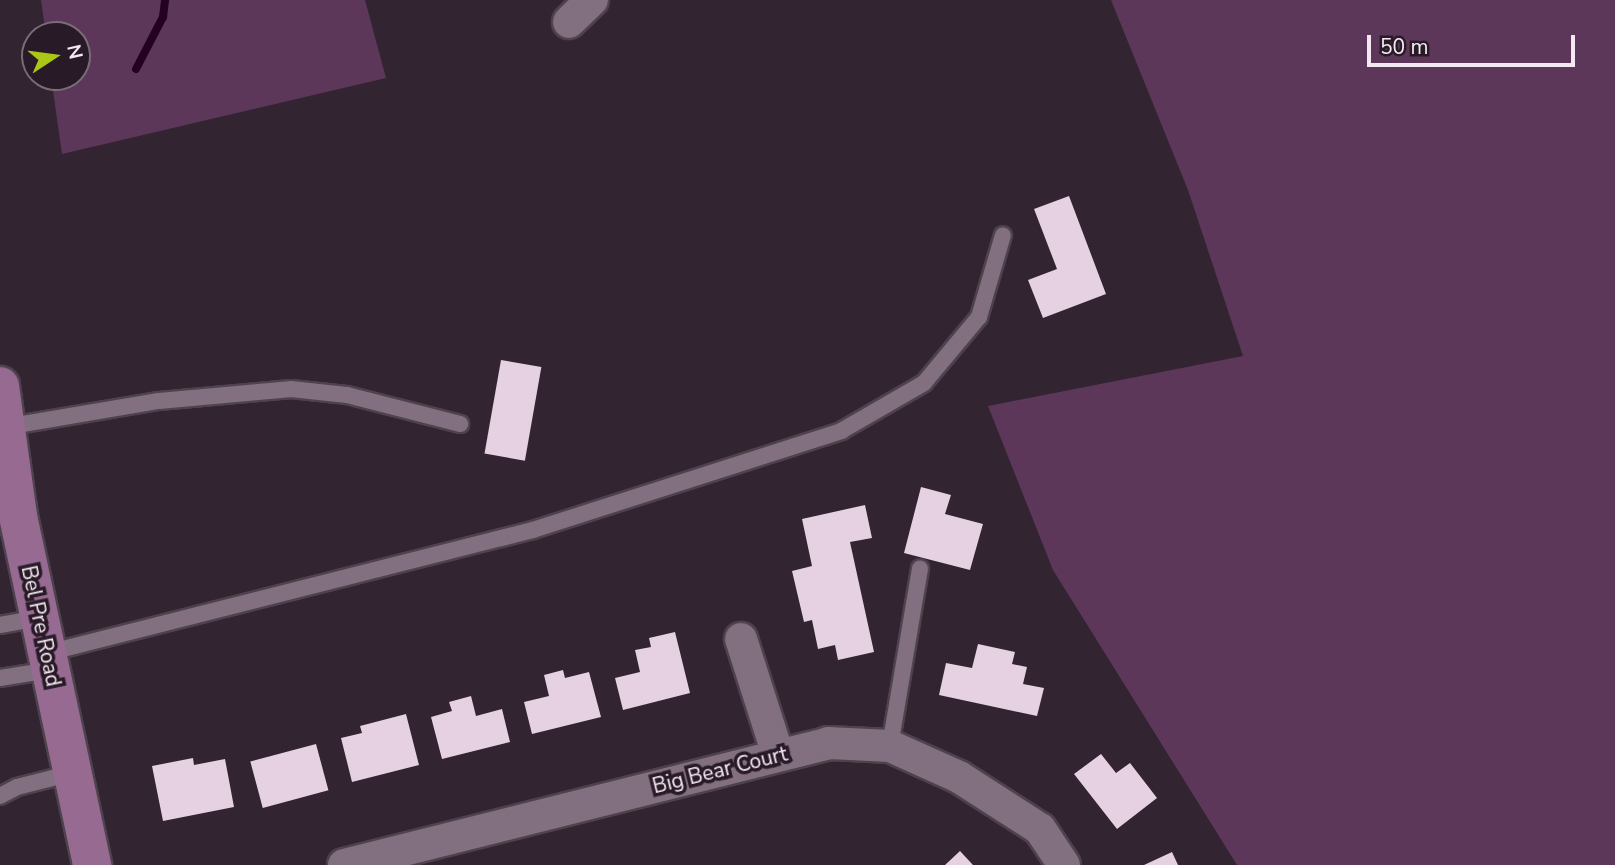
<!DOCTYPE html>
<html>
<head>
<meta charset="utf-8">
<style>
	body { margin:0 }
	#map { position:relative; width:1615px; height:865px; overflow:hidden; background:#332431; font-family:"Nunito Sans",sans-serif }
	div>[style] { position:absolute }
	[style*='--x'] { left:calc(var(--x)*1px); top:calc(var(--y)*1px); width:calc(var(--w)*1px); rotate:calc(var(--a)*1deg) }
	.green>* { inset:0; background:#5c3759 }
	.stream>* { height:8px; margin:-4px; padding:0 4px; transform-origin:4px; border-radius:4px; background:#240123 }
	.building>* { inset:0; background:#e5d1e2; transform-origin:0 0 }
	.roads { filter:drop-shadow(2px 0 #4e424d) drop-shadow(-2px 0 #4e424d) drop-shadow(0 2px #4e424d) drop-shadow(0 -2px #4e424d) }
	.lane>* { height:16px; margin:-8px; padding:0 8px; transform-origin:8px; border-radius:8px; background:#826f7f }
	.street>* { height:32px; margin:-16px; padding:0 16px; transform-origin:16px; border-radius:16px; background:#826f7f }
	.secondary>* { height:38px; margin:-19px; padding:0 19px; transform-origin:19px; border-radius:19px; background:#966a91 }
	span { translate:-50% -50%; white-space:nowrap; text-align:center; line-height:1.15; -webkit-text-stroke:7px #291a27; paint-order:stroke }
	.street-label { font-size:21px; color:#f4e9f2 }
	.north { position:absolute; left:21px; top:21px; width:70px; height:70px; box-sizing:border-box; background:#291a27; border:2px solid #7a6d78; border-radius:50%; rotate:77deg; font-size:19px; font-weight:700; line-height:28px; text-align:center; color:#f4e9f2 }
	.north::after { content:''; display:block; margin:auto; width:24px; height:32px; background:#aac717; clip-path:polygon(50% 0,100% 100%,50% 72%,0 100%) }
	.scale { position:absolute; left:1367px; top:35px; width:208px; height:32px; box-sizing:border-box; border:4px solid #f4e9f2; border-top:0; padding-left:9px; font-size:21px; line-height:24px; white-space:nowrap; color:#f4e9f2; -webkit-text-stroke:5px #291a27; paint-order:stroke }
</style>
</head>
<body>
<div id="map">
	<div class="green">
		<i style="clip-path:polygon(41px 0,365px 0,386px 78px,62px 154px,51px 77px,77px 77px,77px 35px,46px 35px)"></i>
		<i style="clip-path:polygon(1111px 0,1615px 0,1615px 865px,1237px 865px,1053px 570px,988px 406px,1243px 356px,1188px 190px)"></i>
	</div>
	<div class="stream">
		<i style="--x:136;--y:69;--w:59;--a:-62.6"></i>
		<i style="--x:163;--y:17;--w:17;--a:-83"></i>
	</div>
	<div class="building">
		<i style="clip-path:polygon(1069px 196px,1106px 294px,1043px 318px,1028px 280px,1057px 269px,1034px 209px)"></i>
		<i style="left:501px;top:360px;width:41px;height:95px;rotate:10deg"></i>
		<i style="clip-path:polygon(921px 487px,951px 495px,945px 514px,983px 524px,970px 570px,904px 553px)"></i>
		<i style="clip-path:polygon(865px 505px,872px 538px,850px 542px,874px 652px,838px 660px,835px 645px,818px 649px,812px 620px,804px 622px,792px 571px,812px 566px,802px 519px)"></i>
		<i style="clip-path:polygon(675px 632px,690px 693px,623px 710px,615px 678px,640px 672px,635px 650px,651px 647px,649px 638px)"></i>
		<i style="clip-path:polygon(978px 644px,1015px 652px,1012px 664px,1027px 667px,1023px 684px,1044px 688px,1037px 716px,939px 695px,946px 663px,972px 668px)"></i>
		<i style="clip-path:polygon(563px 670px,565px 678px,589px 672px,601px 717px,532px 734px,524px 702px,549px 696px,544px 675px)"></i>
		<i style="clip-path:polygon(471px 696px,476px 716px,502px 709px,510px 742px,442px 759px,431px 717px,452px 711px,449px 702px)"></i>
		<i style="clip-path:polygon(406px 714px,419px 765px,352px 782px,341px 738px,362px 733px,360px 726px)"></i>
		<i style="left:316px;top:744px;width:48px;height:68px;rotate:75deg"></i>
		<i style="clip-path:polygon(1101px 754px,1116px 773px,1130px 763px,1157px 798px,1117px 829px,1074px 774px)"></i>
		<i style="clip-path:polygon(193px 758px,194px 765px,225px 759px,234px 807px,163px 821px,152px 766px)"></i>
		<i style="clip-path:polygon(960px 851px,973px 865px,945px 865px)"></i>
		<i style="clip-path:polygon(1172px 852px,1178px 865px,1144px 865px)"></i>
	</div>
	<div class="roads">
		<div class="lane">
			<i style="--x:5;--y:427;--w:156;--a:-9.6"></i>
			<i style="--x:159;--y:401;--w:133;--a:-5.2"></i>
			<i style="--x:291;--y:389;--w:56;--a:6.1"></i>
			<i style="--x:347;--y:395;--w:117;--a:14.4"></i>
			<i style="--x:0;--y:625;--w:39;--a:-10"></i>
			<i style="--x:47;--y:653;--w:501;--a:-14.2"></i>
			<i style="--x:533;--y:530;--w:324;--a:-17.8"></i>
			<i style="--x:841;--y:431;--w:96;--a:-30"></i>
			<i style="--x:924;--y:383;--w:86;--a:-50.2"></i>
			<i style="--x:979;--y:317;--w:85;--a:-73.7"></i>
			<i style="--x:0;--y:678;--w:51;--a:-9.1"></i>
			<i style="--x:890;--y:746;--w:180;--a:-80.4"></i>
			<i style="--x:0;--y:796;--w:19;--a:-28"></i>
			<i style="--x:17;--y:787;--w:57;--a:-14.3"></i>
		</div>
		<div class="street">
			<i style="--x:569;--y:22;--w:32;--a:-44"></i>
			<i style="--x:741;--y:639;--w:122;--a:72.3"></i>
			<i style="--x:344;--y:865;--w:499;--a:-14.1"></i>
			<i style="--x:828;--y:743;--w:62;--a:2.8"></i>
			<i style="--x:890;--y:746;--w:76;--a:24.2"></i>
			<i style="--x:959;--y:777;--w:96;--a:32.7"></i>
			<i style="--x:1040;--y:829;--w:43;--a:56.3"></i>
		</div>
		<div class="secondary">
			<i style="--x:0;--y:386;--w:131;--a:82.1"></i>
			<i style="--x:18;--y:516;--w:357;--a:78"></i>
		</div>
	</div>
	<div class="street-label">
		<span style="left:41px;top:626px;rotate:78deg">Bel Pre Road</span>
		<span style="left:720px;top:770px;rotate:-14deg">Big Bear Court</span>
	</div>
	<div class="north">N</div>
	<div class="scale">50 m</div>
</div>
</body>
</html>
